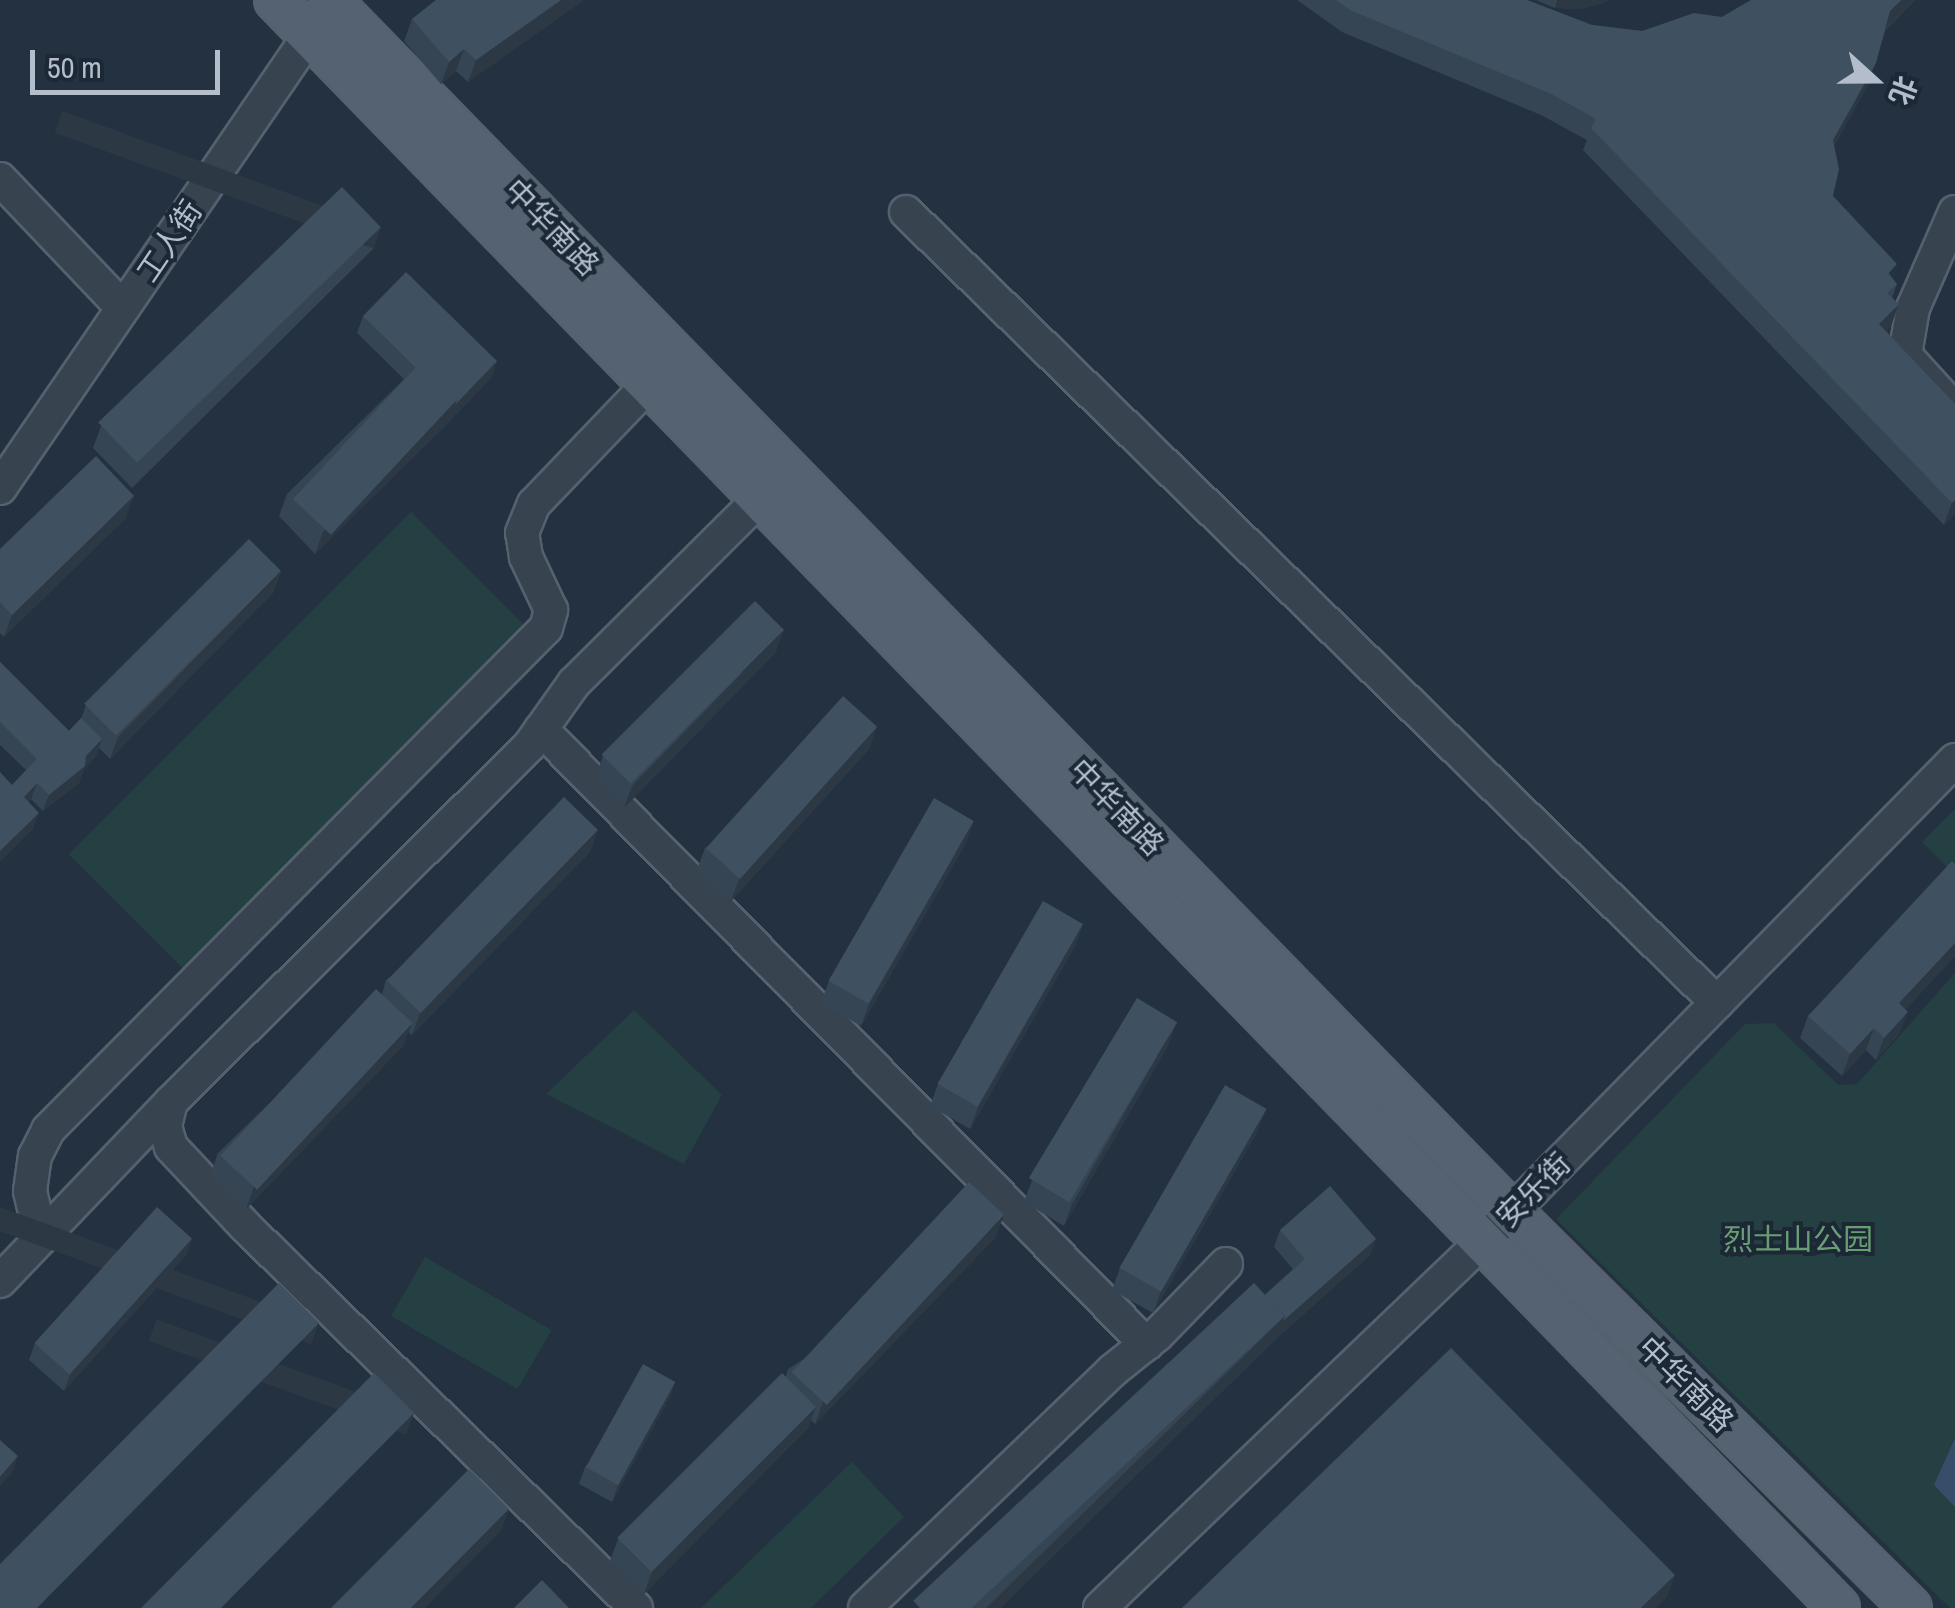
<!DOCTYPE html>
<html>
<head>
<meta charset="utf-8">
<style>
	body { margin:0 }
	#map { position:relative; width:1955px; height:1608px; overflow:hidden; background:#233141; font-family:"Archivo Narrow","Noto Sans SC",sans-serif }
	div>[style] { position:absolute }
	[style*='--x'] { left:calc(var(--x)*1px); top:calc(var(--y)*1px); width:calc(var(--w)*1px); rotate:calc(var(--a)*1deg) }
	.green>* { inset:0; background:#254042; transform-origin:0 0 }
	.water>* { inset:0; background:#364e69 }
	.roads { filter:drop-shadow(2px 0 #55616e) drop-shadow(-2px 0 #55616e) drop-shadow(0 2px #55616e) drop-shadow(0 -2px #55616e) }
	.minor>* { height:32px; margin:-16px; padding:0 16px; transform-origin:16px; border-radius:16px; background:#384350 }
	.major>* { height:40px; margin:-20px; padding:0 20px; transform-origin:20px; border-radius:20px; background:#556271 }
	.wall>* { inset:0; background:#364553 }
	.shaded-wall>* { inset:0; background:#2c3843; transform-origin:0 0 }
	.building>* { inset:0; background:#3f5060; transform-origin:0 0 }
	span { translate:-50% -50%; white-space:nowrap; text-align:center; line-height:1.15; -webkit-text-stroke:8px #1c2836; paint-order:stroke }
	.street-label { font-size:30px; color:#b4becb }
	.park-label { font-size:30px; color:#699e73 }
	.north { position:absolute; left:1825px; top:30px; width:100px; height:100px; -webkit-text-stroke:8px #1c2836; paint-order:stroke; rotate:111deg; font-size:28px; font-weight:700; line-height:40px; text-align:center; color:#b4becb }
	.north::after { content:''; display:block; margin:auto; width:35px; height:45px; background:#b4becb; clip-path:polygon(50% 0,100% 100%,50% 72%,0 100%) }
	.scale { position:absolute; left:30px; top:50px; width:190px; height:45px; box-sizing:border-box; border:5px solid #b4becb; border-top:0; padding-left:12px; font-size:30px; line-height:35px; white-space:nowrap; color:#b4becb; -webkit-text-stroke:8px #1c2836; paint-order:stroke }
</style>
</head>
<body>
<div id="map">
	<div class="green">
		<i style="left:411px;top:512px;width:163px;height:484px;rotate:45deg"></i>
		<i style="clip-path:polygon(1955px 809px,1955px 875px,1922px 842px)"></i>
		<i style="clip-path:polygon(1955px 973px,1955px 1608px,1950px 1608px,1556px 1219px,1745px 1024px,1774px 1023px,1838px 1085px,1857px 1084px)"></i>
		<i style="clip-path:polygon(634px 1010px,722px 1095px,684px 1164px,546px 1094px)"></i>
		<i style="left:425px;top:1257px;width:146px;height:68px;rotate:30deg"></i>
		<i style="clip-path:polygon(852px 1462px,904px 1517px,811px 1608px,701px 1608px)"></i>
	</div>
	<div class="water">
		<i style="clip-path:polygon(1955px 1438px,1955px 1507px,1934px 1485px)"></i>
	</div>
	<div class="roads">
		<div class="minor">
			<i style="--x:0;--y:179;--w:178;--a:46.4"></i>
			<i style="--x:906;--y:212;--w:1133;--a:44.28"></i>
			<i style="--x:1955;--y:212;--w:105;--a:113.6"></i>
			<i style="--x:1913;--y:308;--w:48;--a:99.7"></i>
			<i style="--x:1905;--y:355;--w:74;--a:47.7"></i>
			<i style="--x:0;--y:488;--w:548;--a:-55.64"></i>
			<i style="--x:309;--y:36;--w:23;--a:-45"></i>
			<i style="--x:541;--y:729;--w:863;--a:45.47"></i>
			<i style="--x:41;--y:1238;--w:48;--a:-103.2"></i>
			<i style="--x:30;--y:1191;--w:35;--a:-82"></i>
			<i style="--x:35;--y:1156;--w:29;--a:-63"></i>
			<i style="--x:48;--y:1130;--w:707;--a:-45.23"></i>
			<i style="--x:546;--y:628;--w:19;--a:-74"></i>
			<i style="--x:551;--y:610;--w:59;--a:-115.3"></i>
			<i style="--x:526;--y:557;--w:24;--a:-99"></i>
			<i style="--x:522;--y:533;--w:31;--a:-68"></i>
			<i style="--x:534;--y:504;--w:166;--a:-46.2"></i>
			<i style="--x:0;--y:1281;--w:248;--a:-46.3"></i>
			<i style="--x:636;--y:1608;--w:545;--a:-135.67"></i>
			<i style="--x:246;--y:1227;--w:110;--a:-133.2"></i>
			<i style="--x:171;--y:1147;--w:22;--a:-106"></i>
			<i style="--x:165;--y:1126;--w:25;--a:-76"></i>
			<i style="--x:171;--y:1102;--w:506;--a:-44.84"></i>
			<i style="--x:530;--y:745;--w:76;--a:-54.6"></i>
			<i style="--x:574;--y:683;--w:262;--a:-44.8"></i>
			<i style="--x:865;--y:1608;--w:342;--a:-43.8"></i>
			<i style="--x:1112;--y:1371;--w:58;--a:-38.7"></i>
			<i style="--x:1157;--y:1335;--w:99;--a:-45.8"></i>
			<i style="--x:1100;--y:1608;--w:530;--a:-43.78"></i>
			<i style="--x:1483;--y:1241;--w:674;--a:-45.54"></i>
		</div>
		<div class="major">
			<i style="--x:275;--y:0;--w:2243;--a:45.79"></i>
			<i style="--x:330;--y:0;--w:1693;--a:45.72"></i>
			<i style="--x:1512;--y:1212;--w:562;--a:44.78"></i>
		</div>
	</div>
	<div class="wall">
		<i style="clip-path:polygon(436px 0,584px 0,468px 82px,456px 71px,441px 84px,404px 41px,412px 19px)"></i>
		<i style="clip-path:polygon(1297px 0,1527px 0,1592px 25px,1642px 31px,1722px 17px,1751px 0,1915px 0,1885px 31px,1868px 85px,1834px 146px,1833px 196px,1897px 284px,1892px 298px,1891px 326px,1886px 331px,1955px 404px,1955px 514px,1944px 525px,1583px 150px,1587px 140px,1541px 115px,1342px 32px)"></i>
		<i style="clip-path:polygon(1536px 0,1608px 0,1604px 3px,1580px 9px,1555px 8px)"></i>
		<i style="clip-path:polygon(381px 227px,373px 249px,132px 488px,93px 448px,101px 426px)"></i>
		<i style="clip-path:polygon(363px 316px,497px 361px,491px 378px,449px 422px,315px 554px,279px 516px,287px 494px,404px 379px,357px 333px)"></i>
		<i style="clip-path:polygon(126px 518px,4px 637px,0 633px,0 549px)"></i>
		<i style="clip-path:polygon(281px 571px,273px 593px,110px 759px,99px 748px,96px 756px,84px 769px,79px 783px,43px 811px,31px 799px,29px 802px,33px 829px,12px 785px,26px 770px,0 745px,0 662px,69px 731px,81px 719px,86px 705px)"></i>
		<i style="clip-path:polygon(776px 652px,624px 808px,595px 778px,603px 756px)"></i>
		<i style="clip-path:polygon(877px 727px,869px 749px,731px 901px,697px 870px,705px 848px)"></i>
		<i style="clip-path:polygon(598px 830px,590px 852px,412px 1035px,408px 1032px,404px 1045px,246px 1209px,210px 1175px,218px 1153px,382px 994px,386px 980px)"></i>
		<i style="clip-path:polygon(966px 843px,861px 1026px,821px 1003px,829px 981px)"></i>
		<i style="clip-path:polygon(1955px 864px,1955px 956px,1906px 1009px,1900px 1033px,1876px 1060px,1866px 1050px,1842px 1076px,1800px 1038px,1808px 1016px)"></i>
		<i style="clip-path:polygon(1083px 924px,1075px 946px,970px 1129px,930px 1106px,938px 1084px)"></i>
		<i style="clip-path:polygon(1169px 1044px,1064px 1226px,1024px 1202px,1032px 1180px)"></i>
		<i style="clip-path:polygon(1258px 1131px,1153px 1313px,1112px 1290px,1120px 1268px)"></i>
		<i style="clip-path:polygon(1280px 1230px,1370px 1255px,1277px 1338px,1000px 1608px,920px 1608px,1293px 1269px,1274px 1247px)"></i>
		<i style="clip-path:polygon(996px 1237px,815px 1424px,811px 1420px,808px 1428px,644px 1594px,610px 1561px,618px 1539px,786px 1376px,788px 1369px)"></i>
		<i style="clip-path:polygon(192px 1239px,186px 1255px,64px 1391px,29px 1360px,35px 1343px)"></i>
		<i style="clip-path:polygon(675px 1382px,669px 1399px,612px 1502px,579px 1484px,585px 1467px)"></i>
	</div>
	<div class="shaded-wall">
		<i style="clip-path:polygon(561px 0,584px 0,468px 82px,476px 60px)"></i>
		<i style="clip-path:polygon(1557px 0,1608px 0,1604px 3px,1580px 9px,1555px 8px)"></i>
		<i style="clip-path:polygon(1901px 0,1915px 0,1882px 33px,1890px 11px)"></i>
		<i style="clip-path:polygon(464px 49px,456px 71px,441px 84px,449px 62px)"></i>
		<i style="clip-path:polygon(1876px 63px,1868px 85px,1825px 162px,1833px 140px)"></i>
		<i style="left:381px;top:227px;width:23px;height:339px;rotate:110deg"></i>
		<i style="clip-path:polygon(1899px 304px,1891px 326px,1871px 346px,1879px 324px)"></i>
		<i style="clip-path:polygon(497px 361px,491px 378px,449px 422px,315px 554px,323px 532px)"></i>
		<i style="clip-path:polygon(134px 496px,126px 518px,4px 637px,12px 615px)"></i>
		<i style="clip-path:polygon(1955px 500px,1955px 514px,1944px 525px,1952px 503px)"></i>
		<i style="clip-path:polygon(281px 571px,273px 593px,110px 759px,118px 737px)"></i>
		<i style="clip-path:polygon(784px 630px,776px 652px,624px 808px,632px 786px)"></i>
		<i style="clip-path:polygon(877px 727px,869px 749px,731px 901px,739px 879px)"></i>
		<i style="clip-path:polygon(102px 739px,96px 756px,84px 769px,79px 783px,43px 811px,49px 795px)"></i>
		<i style="clip-path:polygon(37px 783px,31px 799px,18px 814px,24px 797px)"></i>
		<i style="clip-path:polygon(39px 813px,33px 829px,0 862px,0 851px)"></i>
		<i style="clip-path:polygon(974px 821px,966px 843px,861px 1026px,869px 1004px)"></i>
		<i style="clip-path:polygon(598px 830px,590px 852px,412px 1035px,420px 1013px)"></i>
		<i style="clip-path:polygon(1083px 924px,1075px 946px,970px 1129px,978px 1107px)"></i>
		<i style="clip-path:polygon(1955px 943px,1955px 956px,1891px 1025px,1899px 1003px)"></i>
		<i style="clip-path:polygon(1908px 1012px,1900px 1033px,1876px 1060px,1884px 1038px)"></i>
		<i style="clip-path:polygon(1177px 1022px,1169px 1044px,1064px 1226px,1072px 1204px)"></i>
		<i style="clip-path:polygon(412px 1023px,404px 1045px,246px 1209px,254px 1187px)"></i>
		<i style="clip-path:polygon(1874px 1028px,1866px 1050px,1842px 1076px,1850px 1054px)"></i>
		<i style="clip-path:polygon(1266px 1109px,1258px 1131px,1153px 1313px,1161px 1291px)"></i>
		<i style="clip-path:polygon(1004px 1215px,996px 1237px,815px 1424px,823px 1402px)"></i>
		<i style="clip-path:polygon(192px 1239px,186px 1255px,64px 1391px,70px 1374px)"></i>
		<i style="clip-path:polygon(1376px 1239px,1370px 1255px,1277px 1338px,1000px 1608px,986px 1608px,1285px 1316px)"></i>
		<i style="left:319px;top:1323px;width:23px;height:401px;rotate:110deg"></i>
		<i style="clip-path:polygon(675px 1382px,669px 1399px,612px 1502px,618px 1485px)"></i>
		<i style="clip-path:polygon(816px 1407px,808px 1428px,644px 1594px,652px 1572px)"></i>
		<i style="left:414px;top:1413px;width:23px;height:274px;rotate:110deg"></i>
		<i style="clip-path:polygon(18px 1456px,12px 1473px,0 1486px,0 1477px)"></i>
		<i style="clip-path:polygon(509px 1509px,501px 1531px,425px 1608px,411px 1608px)"></i>
		<i style="clip-path:polygon(1675px 1575px,1667px 1597px,1656px 1608px,1641px 1608px)"></i>
	</div>
	<div class="building">
		<i style="clip-path:polygon(436px 0,561px 0,476px 60px,464px 49px,449px 62px,412px 19px)"></i>
		<i style="clip-path:polygon(1336px 0,1527px 0,1592px 25px,1642px 31px,1694px 13px,1722px 17px,1751px 0,1901px 0,1890px 11px,1876px 63px,1833px 140px,1839px 169px,1833px 196px,1897px 264px,1888px 274px,1897px 284px,1887px 293px,1899px 304px,1879px 324px,1955px 404px,1955px 500px,1952px 503px,1591px 128px,1596px 119px,1549px 93px,1350px 10px)"></i>
		<i style="left:342px;top:187px;width:56px;height:339px;rotate:46deg"></i>
		<i style="clip-path:polygon(406px 272px,497px 361px,455px 405px,457px 400px,419px 364px,416px 368px,363px 316px)"></i>
		<i style="left:419px;top:364px;width:52px;height:185px;rotate:43deg"></i>
		<i style="clip-path:polygon(96px 456px,134px 496px,12px 615px,0 602px,0 549px)"></i>
		<i style="left:249px;top:539px;width:45px;height:233px;rotate:45deg"></i>
		<i style="left:755px;top:601px;width:41px;height:217px;rotate:45deg"></i>
		<i style="clip-path:polygon(0 662px,69px 731px,81px 718px,102px 739px,86px 756px,85px 766px,49px 795px,37px 783px,24px 797px,39px 813px,0 851px,0 772px,12px 785px,37px 759px,0 722px)"></i>
		<i style="left:843px;top:696px;width:46px;height:205px;rotate:42deg"></i>
		<i style="left:564px;top:797px;width:47px;height:255px;rotate:44deg"></i>
		<i style="left:934px;top:798px;width:46px;height:211px;rotate:30deg"></i>
		<i style="clip-path:polygon(1952px 861px,1955px 864px,1955px 943px,1899px 1003px,1908px 1012px,1884px 1038px,1874px 1028px,1850px 1054px,1808px 1016px)"></i>
		<i style="left:1043px;top:901px;width:46px;height:211px;rotate:30deg"></i>
		<i style="left:376px;top:989px;width:50px;height:228px;rotate:43deg"></i>
		<i style="left:1137px;top:998px;width:47px;height:210px;rotate:31deg"></i>
		<i style="left:1225px;top:1085px;width:48px;height:211px;rotate:30deg"></i>
		<i style="left:969px;top:1182px;width:48px;height:260px;rotate:43deg"></i>
		<i style="clip-path:polygon(1330px 1186px,1376px 1239px,1283px 1321px,1285px 1316px,1265px 1295px,1305px 1259px,1280px 1230px)"></i>
		<i style="left:157px;top:1207px;width:47px;height:183px;rotate:42deg"></i>
		<i style="clip-path:polygon(279px 1283px,319px 1323px,37px 1608px,0 1608px,0 1564px)"></i>
		<i style="left:1254px;top:1283px;width:45px;height:466px;rotate:47deg"></i>
		<i style="clip-path:polygon(1451px 1348px,1675px 1575px,1641px 1608px,1182px 1608px)"></i>
		<i style="left:643px;top:1364px;width:37px;height:118px;rotate:29deg"></i>
		<i style="clip-path:polygon(374px 1373px,414px 1413px,221px 1608px,141px 1608px)"></i>
		<i style="left:782px;top:1373px;width:48px;height:233px;rotate:45deg"></i>
		<i style="clip-path:polygon(0 1440px,18px 1456px,0 1477px)"></i>
		<i style="clip-path:polygon(469px 1469px,509px 1509px,411px 1608px,331px 1608px)"></i>
		<i style="clip-path:polygon(542px 1580px,569px 1608px,514px 1608px)"></i>
	</div>
	<div class="street-label">
		<span style="left:552px;top:227px;rotate:46deg">中华南路</span>
		<span style="left:169px;top:241px;rotate:-56deg">工人街</span>
		<span style="left:1117px;top:807px;rotate:46deg">中华南路</span>
		<span style="left:1533px;top:1190px;rotate:-45deg">安乐街</span>
		<span style="left:1686px;top:1384px;rotate:45deg">中华南路</span>
	</div>
	<div class="park-label">
		<span style="left:1798px;top:1239px">烈士山公园</span>
	</div>
	<div class="north">北</div>
	<div class="scale">50 m</div>
</div>
</body>
</html>
